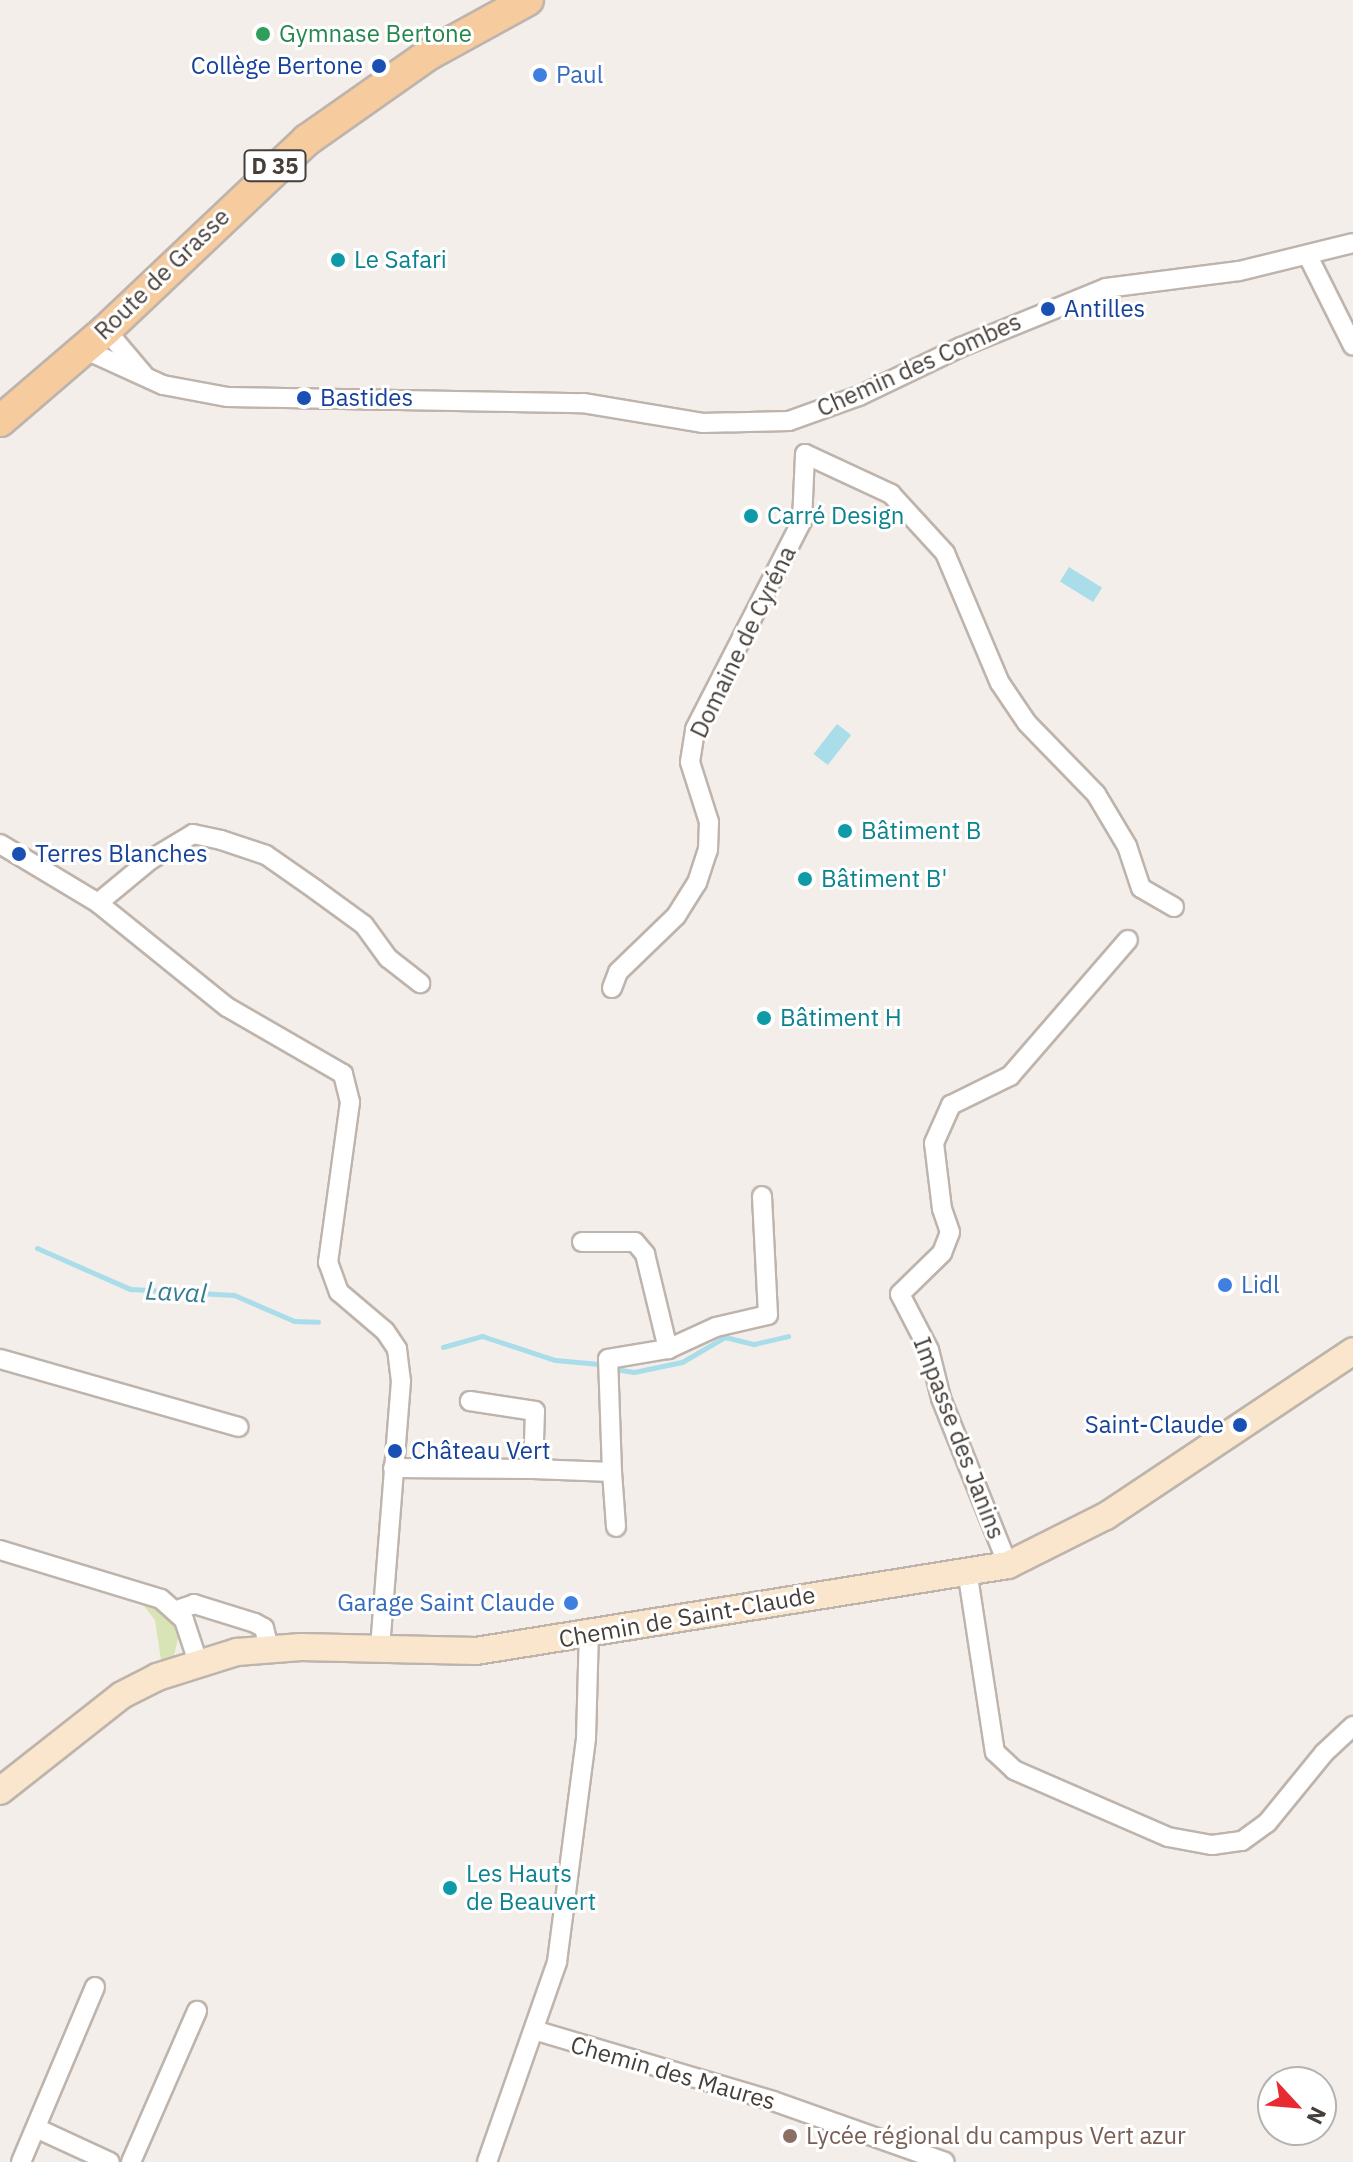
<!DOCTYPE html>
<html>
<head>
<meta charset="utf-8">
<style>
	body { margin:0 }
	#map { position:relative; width:1353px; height:2162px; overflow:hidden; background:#f3eee9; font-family:"IBM Plex Sans",sans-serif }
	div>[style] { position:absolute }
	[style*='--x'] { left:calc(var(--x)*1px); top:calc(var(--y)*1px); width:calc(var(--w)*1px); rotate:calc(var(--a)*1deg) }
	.green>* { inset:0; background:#d8e4b5 }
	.water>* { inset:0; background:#aaddea; transform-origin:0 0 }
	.stream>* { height:5px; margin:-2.5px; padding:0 2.5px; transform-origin:2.5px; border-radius:2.5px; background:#aaddea }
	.roads { filter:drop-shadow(2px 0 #beb4ac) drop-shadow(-2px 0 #beb4ac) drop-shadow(0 2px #beb4ac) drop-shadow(0 -2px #beb4ac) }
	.street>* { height:18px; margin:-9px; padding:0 9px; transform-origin:9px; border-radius:9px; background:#fff }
	.secondary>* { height:26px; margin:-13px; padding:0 13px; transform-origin:13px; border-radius:13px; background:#fae6cc }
	.primary>* { height:30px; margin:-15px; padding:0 15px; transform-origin:15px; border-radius:15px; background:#f6cc9f }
	.dots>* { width:22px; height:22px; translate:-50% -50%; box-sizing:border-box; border:4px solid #fff; border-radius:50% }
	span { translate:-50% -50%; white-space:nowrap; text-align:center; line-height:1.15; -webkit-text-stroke:6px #fff; paint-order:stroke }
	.shield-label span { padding:2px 6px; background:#fff; border:2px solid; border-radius:6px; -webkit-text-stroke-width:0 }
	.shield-label { font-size:22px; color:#463e38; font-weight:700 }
	.leisure-label { font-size:24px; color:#27864d }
	.left { translate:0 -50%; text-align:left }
	.transit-label { font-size:24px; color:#164399 }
	.right { translate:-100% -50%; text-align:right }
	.shop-label { font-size:24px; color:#366cbe }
	.culture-label { font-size:24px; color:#0d838f }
	.street-label { font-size:24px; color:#463e38 }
	.education-label { font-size:24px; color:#785e54 }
	.water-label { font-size:26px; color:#347d92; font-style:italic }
	.north { position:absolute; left:1257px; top:2066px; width:80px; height:80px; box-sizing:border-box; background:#fff; border:2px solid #b5b2af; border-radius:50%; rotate:116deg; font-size:22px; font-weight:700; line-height:32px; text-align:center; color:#463e38 }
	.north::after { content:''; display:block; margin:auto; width:28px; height:36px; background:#e82b33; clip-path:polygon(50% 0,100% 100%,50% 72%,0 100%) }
</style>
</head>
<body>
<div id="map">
	<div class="green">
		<i style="clip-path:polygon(136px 1596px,169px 1614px,179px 1634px,174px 1656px,161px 1660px,155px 1620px)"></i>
	</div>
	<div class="water">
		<i style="left:1069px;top:567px;width:39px;height:17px;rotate:32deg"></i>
		<i style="left:837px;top:724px;width:18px;height:38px;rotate:38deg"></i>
	</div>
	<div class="stream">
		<i style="--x:37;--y:1248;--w:102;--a:23.8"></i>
		<i style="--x:130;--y:1289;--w:104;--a:3.3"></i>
		<i style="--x:234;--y:1295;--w:65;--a:23.4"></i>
		<i style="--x:294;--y:1321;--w:24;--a:2"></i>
		<i style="--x:443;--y:1347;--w:41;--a:-15.8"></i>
		<i style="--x:482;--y:1336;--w:77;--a:18.2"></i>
		<i style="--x:555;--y:1360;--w:44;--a:5.2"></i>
		<i style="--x:615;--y:1369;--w:19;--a:9"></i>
		<i style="--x:634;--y:1372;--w:49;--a:-11.8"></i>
		<i style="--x:682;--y:1362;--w:50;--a:-30.2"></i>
		<i style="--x:725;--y:1337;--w:30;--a:14"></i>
		<i style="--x:754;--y:1344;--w:35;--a:-13"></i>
	</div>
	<div class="roads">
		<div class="street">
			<i style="--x:1309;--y:258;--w:98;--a:63.4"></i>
			<i style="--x:106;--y:330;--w:59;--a:49.8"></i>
			<i style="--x:84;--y:349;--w:87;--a:24.5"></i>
			<i style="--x:163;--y:385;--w:66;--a:10.5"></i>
			<i style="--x:228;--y:397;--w:355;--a:1"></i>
			<i style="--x:583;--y:403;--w:121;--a:9.5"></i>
			<i style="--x:702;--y:423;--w:87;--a:-1.3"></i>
			<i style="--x:789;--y:421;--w:74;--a:-19.7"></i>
			<i style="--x:859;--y:396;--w:113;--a:-25.7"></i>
			<i style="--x:961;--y:347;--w:157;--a:-22.1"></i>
			<i style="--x:1106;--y:288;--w:134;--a:-7.3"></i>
			<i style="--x:1239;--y:271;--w:117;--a:-13.8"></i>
			<i style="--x:0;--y:844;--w:114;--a:31"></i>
			<i style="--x:98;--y:903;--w:166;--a:38.9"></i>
			<i style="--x:227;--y:1007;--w:134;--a:30"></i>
			<i style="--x:343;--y:1074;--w:29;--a:76"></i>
			<i style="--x:350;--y:1102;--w:162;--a:97.8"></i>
			<i style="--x:328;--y:1262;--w:32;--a:70"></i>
			<i style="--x:339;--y:1292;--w:60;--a:40.3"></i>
			<i style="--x:385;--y:1331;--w:22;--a:56"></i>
			<i style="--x:397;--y:1349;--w:32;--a:83"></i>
			<i style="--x:401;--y:1381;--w:268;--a:94.5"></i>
			<i style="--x:98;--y:903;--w:67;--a:-39.6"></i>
			<i style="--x:150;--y:860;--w:50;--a:-31.2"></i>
			<i style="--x:193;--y:834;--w:29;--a:12"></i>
			<i style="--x:221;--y:840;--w:47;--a:18.4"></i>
			<i style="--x:266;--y:855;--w:61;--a:35"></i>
			<i style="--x:316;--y:890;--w:59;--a:36.1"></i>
			<i style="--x:364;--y:925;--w:41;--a:54"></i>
			<i style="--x:388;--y:958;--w:41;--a:38"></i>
			<i style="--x:612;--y:988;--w:17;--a:-69"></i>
			<i style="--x:618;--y:972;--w:81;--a:-44"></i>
			<i style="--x:676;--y:916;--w:39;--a:-58"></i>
			<i style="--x:697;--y:883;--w:35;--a:-72"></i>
			<i style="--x:708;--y:850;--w:28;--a:-88"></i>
			<i style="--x:709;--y:822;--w:63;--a:-107.6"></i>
			<i style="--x:690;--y:762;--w:33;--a:-81"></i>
			<i style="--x:695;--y:729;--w:234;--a:-62.8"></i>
			<i style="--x:802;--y:521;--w:67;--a:-87.4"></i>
			<i style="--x:805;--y:454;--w:95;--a:24.9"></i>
			<i style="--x:891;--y:494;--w:80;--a:47.5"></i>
			<i style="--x:945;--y:553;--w:141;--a:67.1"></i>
			<i style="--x:1000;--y:683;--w:48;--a:56"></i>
			<i style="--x:1027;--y:723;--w:99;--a:45.8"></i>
			<i style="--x:1096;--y:794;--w:61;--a:59.2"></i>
			<i style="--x:1127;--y:846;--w:44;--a:71.6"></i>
			<i style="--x:1141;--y:888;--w:38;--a:30"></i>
			<i style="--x:582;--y:1242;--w:53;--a:0"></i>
			<i style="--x:635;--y:1242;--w:16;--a:50"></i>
			<i style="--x:645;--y:1254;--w:98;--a:76.4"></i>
			<i style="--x:0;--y:1359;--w:248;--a:15.9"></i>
			<i style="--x:393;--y:1468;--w:140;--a:0.4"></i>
			<i style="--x:533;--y:1469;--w:58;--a:-88"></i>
			<i style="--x:535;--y:1411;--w:66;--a:-171.3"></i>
			<i style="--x:533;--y:1469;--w:79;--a:2.2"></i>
			<i style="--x:612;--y:1472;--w:113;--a:-92"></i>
			<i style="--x:608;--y:1359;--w:61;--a:-9.5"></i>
			<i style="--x:668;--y:1349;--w:53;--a:-24.6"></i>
			<i style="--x:716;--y:1327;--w:53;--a:-13"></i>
			<i style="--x:768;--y:1315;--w:119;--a:-92.9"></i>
			<i style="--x:612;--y:1472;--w:55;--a:85.8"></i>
			<i style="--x:0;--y:1550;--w:168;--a:16.9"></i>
			<i style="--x:161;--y:1599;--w:31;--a:42"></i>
			<i style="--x:184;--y:1620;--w:44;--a:71.6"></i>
			<i style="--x:1008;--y:1565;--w:180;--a:-111.9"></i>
			<i style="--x:941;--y:1398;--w:49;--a:-104"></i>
			<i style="--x:929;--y:1350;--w:63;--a:-117.4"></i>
			<i style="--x:900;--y:1294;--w:59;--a:-44.3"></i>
			<i style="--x:942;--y:1253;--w:22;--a:-69"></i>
			<i style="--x:950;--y:1232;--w:24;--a:-109"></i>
			<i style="--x:942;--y:1209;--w:66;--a:-96.9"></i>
			<i style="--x:934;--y:1143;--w:42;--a:-65.9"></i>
			<i style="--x:951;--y:1105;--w:66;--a:-26.2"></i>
			<i style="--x:1010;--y:1076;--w:180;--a:-49.1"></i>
			<i style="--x:967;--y:1570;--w:184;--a:81.3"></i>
			<i style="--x:995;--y:1752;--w:26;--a:43"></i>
			<i style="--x:1014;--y:1770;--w:168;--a:23.5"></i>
			<i style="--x:1168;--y:1837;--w:45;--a:10.3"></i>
			<i style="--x:1212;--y:1845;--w:30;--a:-8"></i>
			<i style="--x:1242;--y:1841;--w:31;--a:-36"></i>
			<i style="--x:1267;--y:1823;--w:90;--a:-50.8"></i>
			<i style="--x:1324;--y:1753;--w:40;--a:-43"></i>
			<i style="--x:177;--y:1610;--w:18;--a:-19"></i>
			<i style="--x:194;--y:1604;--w:64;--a:17.3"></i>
			<i style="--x:255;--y:1623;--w:10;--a:29"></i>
			<i style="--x:264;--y:1628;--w:21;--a:76"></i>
			<i style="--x:537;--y:2031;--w:246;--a:16.5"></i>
			<i style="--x:773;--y:2101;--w:182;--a:19.5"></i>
			<i style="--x:36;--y:2128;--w:81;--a:24.7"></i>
			<i style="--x:21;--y:2162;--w:190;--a:-67.1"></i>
			<i style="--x:131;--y:2162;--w:165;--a:-66.4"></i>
			<i style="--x:487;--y:2162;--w:212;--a:-70.7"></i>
			<i style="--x:557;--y:1962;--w:226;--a:-82.6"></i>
			<i style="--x:586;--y:1738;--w:105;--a:-88.4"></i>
		</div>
		<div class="secondary">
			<i style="--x:0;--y:1791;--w:155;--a:-38.2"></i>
			<i style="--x:122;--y:1695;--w:39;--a:-27"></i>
			<i style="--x:157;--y:1677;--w:84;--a:-17.4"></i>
			<i style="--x:237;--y:1652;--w:64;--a:-4.5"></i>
			<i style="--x:301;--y:1647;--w:175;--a:1.3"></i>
			<i style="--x:476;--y:1651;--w:539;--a:-9.18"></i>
			<i style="--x:1008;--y:1565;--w:110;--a:-26.6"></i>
			<i style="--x:1106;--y:1516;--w:297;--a:-33.7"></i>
		</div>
		<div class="primary">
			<i style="--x:0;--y:421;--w:140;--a:-40.6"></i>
			<i style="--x:106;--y:330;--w:277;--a:-43.4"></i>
			<i style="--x:307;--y:140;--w:148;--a:-35.1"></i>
			<i style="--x:428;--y:55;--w:114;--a:-28.8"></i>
		</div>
	</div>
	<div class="dots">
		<i style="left:263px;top:34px;background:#2e9e5b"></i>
		<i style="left:379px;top:66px;background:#1a4fb4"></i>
		<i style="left:540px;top:75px;background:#3f7fe0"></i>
		<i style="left:338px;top:260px;background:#0f9aa8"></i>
		<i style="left:1048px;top:309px;background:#1a4fb4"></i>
		<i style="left:304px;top:398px;background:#1a4fb4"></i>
		<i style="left:751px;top:516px;background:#0f9aa8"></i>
		<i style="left:845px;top:831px;background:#0f9aa8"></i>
		<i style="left:19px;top:854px;background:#1a4fb4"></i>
		<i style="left:805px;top:879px;background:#0f9aa8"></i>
		<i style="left:764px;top:1018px;background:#0f9aa8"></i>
		<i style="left:1225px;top:1285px;background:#3f7fe0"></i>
		<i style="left:1240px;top:1425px;background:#1a4fb4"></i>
		<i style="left:395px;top:1451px;background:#1a4fb4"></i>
		<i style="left:571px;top:1603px;background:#3f7fe0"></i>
		<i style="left:450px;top:1888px;background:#0f9aa8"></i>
		<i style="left:790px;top:2136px;background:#8d6e63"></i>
	</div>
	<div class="shield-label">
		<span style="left:275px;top:166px">D 35</span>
	</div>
	<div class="leisure-label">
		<span class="left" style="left:279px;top:34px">Gymnase Bertone</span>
	</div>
	<div class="transit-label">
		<span class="right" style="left:363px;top:66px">Collège Bertone</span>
		<span class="left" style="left:1064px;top:309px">Antilles</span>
		<span class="left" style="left:320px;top:398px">Bastides</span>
		<span class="left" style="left:35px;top:854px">Terres Blanches</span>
		<span class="right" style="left:1224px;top:1425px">Saint-Claude</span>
		<span class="left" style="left:411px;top:1451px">Château Vert</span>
	</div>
	<div class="shop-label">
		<span class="left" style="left:556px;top:75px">Paul</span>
		<span class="left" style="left:1241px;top:1285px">Lidl</span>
		<span class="right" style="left:555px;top:1603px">Garage Saint Claude</span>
	</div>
	<div class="culture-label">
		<span class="left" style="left:354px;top:260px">Le Safari</span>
		<span class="left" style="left:767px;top:516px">Carré Design</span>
		<span class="left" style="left:861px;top:831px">Bâtiment B</span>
		<span class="left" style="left:821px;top:879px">Bâtiment B'</span>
		<span class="left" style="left:780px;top:1018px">Bâtiment H</span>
		<span class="left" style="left:466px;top:1888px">Les Hauts<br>de Beauvert</span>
	</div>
	<div class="street-label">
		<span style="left:162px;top:274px;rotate:-44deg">Route de Grasse</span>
		<span style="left:919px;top:365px;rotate:-24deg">Chemin des Combes</span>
		<span style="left:743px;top:642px;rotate:-64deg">Domaine de Cyréna</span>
		<span style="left:959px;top:1438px;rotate:69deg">Impasse des Janins</span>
		<span style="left:687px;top:1617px;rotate:-10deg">Chemin de Saint-Claude</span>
		<span style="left:673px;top:2073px;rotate:16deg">Chemin des Maures</span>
	</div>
	<div class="education-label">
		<span class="left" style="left:806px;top:2136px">Lycée régional du campus Vert azur</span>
	</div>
	<div class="water-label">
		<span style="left:176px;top:1292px;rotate:3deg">Laval</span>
	</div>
	<div class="north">N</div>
</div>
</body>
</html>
